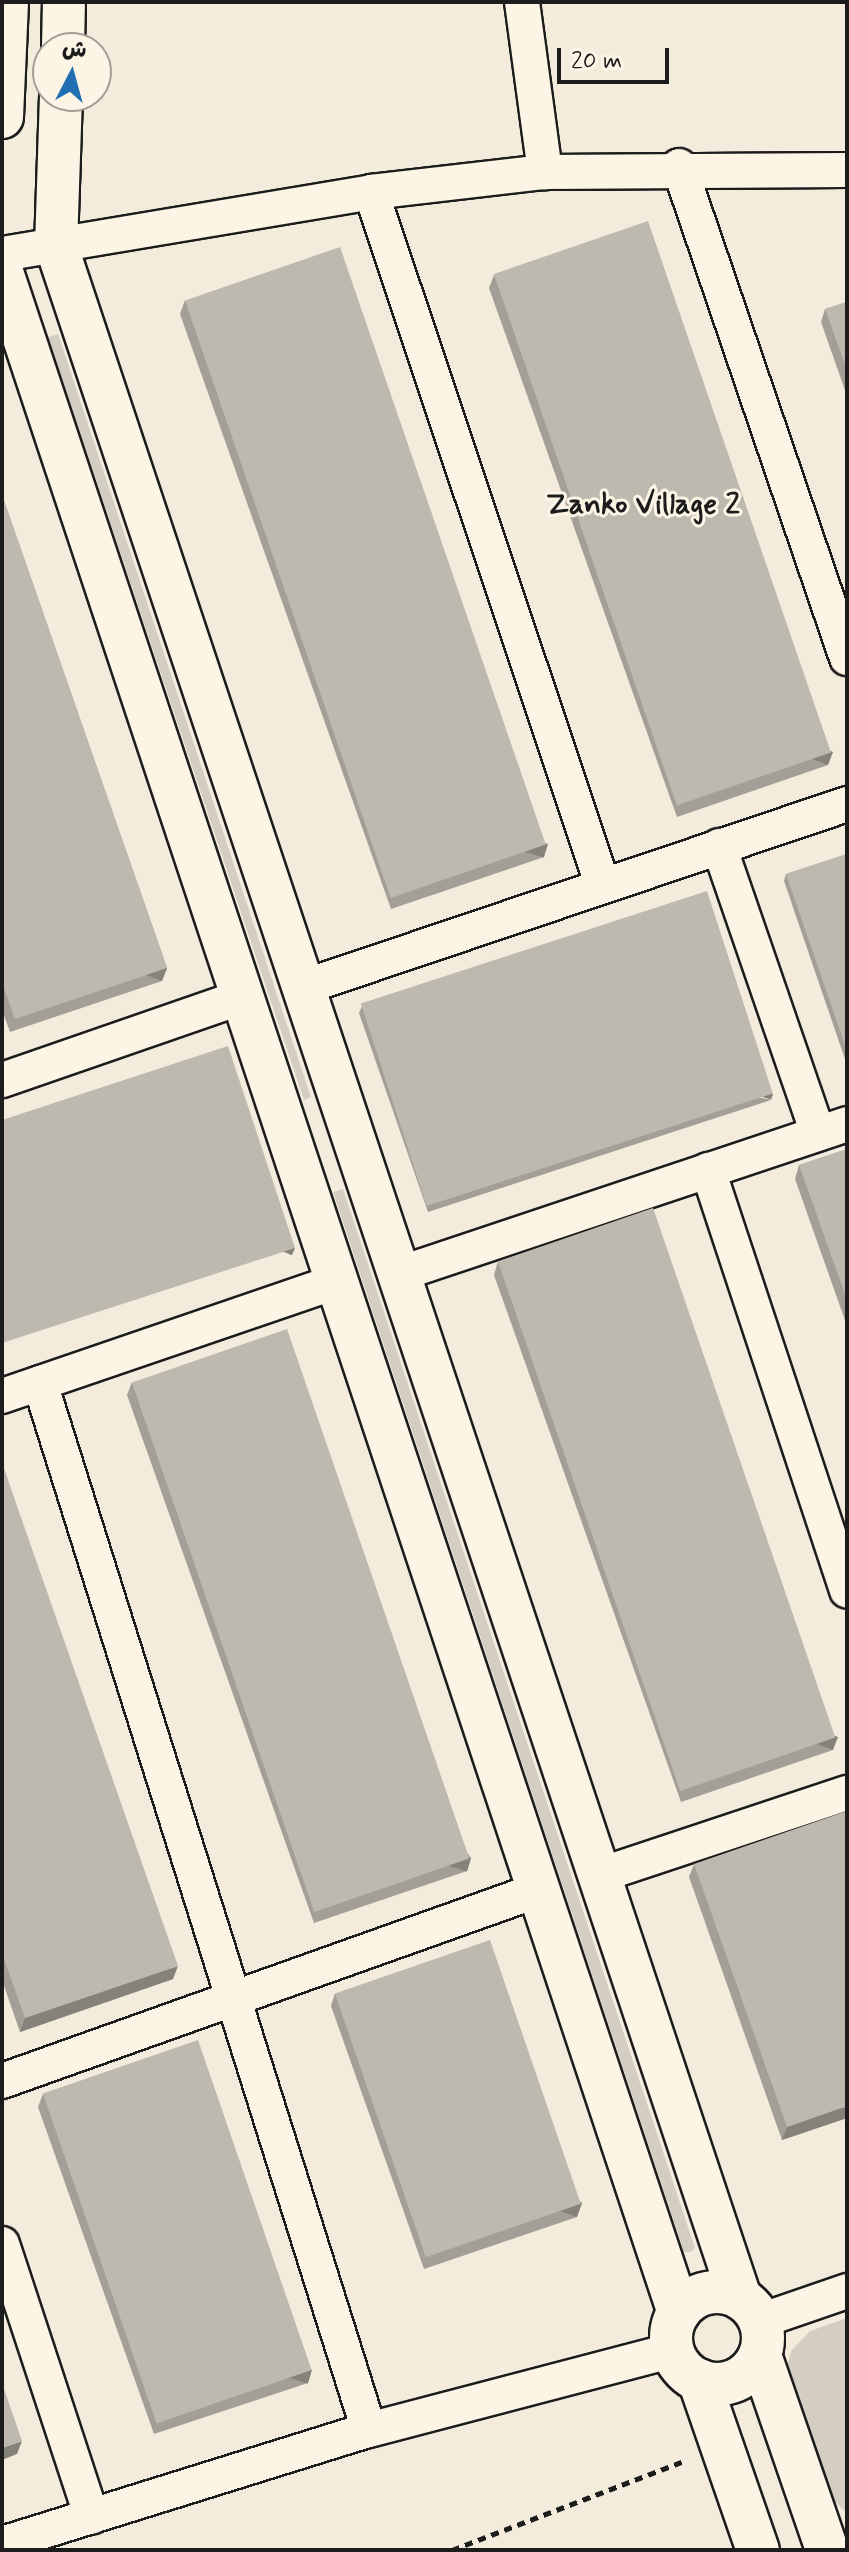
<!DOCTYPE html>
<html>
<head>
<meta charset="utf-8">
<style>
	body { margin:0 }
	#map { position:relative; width:849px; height:2552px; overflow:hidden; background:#f3ecdd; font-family:Mynerve,"Playpen Sans Arabic",sans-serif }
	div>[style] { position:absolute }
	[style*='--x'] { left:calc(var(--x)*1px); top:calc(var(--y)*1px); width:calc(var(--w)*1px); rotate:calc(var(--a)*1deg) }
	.green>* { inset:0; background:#d3cec1 }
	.path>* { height:5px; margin-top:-2.5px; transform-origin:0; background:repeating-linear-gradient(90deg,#1c1c1c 0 8px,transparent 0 14px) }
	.roads { filter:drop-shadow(2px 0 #1c1c1c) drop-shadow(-2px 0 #1c1c1c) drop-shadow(0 2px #1c1c1c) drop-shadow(0 -2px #1c1c1c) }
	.minor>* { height:34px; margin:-17px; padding:0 17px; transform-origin:17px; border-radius:17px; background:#fcf5e5 }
	.tertiary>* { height:42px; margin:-21px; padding:0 21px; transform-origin:21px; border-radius:21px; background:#fcf5e5 }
	.tertiary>.ring { margin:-21px; padding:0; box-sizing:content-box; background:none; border:42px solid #fcf5e5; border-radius:50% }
	.wall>* { inset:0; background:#a39f96 }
	.shaded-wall>* { inset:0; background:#85827a; transform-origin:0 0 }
	.building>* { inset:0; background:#beb9ae; transform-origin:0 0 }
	span { translate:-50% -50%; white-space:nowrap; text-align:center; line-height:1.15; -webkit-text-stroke:6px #fcf5e5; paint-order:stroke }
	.neighbourhood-label { font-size:30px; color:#1c1c1c; font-weight:700 }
	.frame { position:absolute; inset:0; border:4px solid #1c1c1c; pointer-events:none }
	.north { position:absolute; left:32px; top:32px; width:80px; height:80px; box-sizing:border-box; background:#fcf5e5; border:2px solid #a29e95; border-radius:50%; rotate:6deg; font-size:22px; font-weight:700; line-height:32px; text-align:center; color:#1c1c1c }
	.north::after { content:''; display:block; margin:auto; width:28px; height:36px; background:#1f6fb2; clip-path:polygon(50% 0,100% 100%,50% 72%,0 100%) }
	.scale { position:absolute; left:557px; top:48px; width:112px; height:36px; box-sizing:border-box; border:4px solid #1c1c1c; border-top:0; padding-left:10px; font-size:24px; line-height:28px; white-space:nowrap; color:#1c1c1c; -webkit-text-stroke:6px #fcf5e5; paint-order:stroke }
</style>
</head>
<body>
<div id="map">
	<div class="green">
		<i style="clip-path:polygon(58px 334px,311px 1097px,304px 1100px,48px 337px)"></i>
		<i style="clip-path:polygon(343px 1189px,695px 2248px,691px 2252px,684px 2252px,333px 1192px)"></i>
		<i style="clip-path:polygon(847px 2318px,847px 2513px,833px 2500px,787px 2368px,791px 2351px,810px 2331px)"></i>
	</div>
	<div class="path">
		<i style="--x:452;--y:2550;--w:251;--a:-21"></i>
	</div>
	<div class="roads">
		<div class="minor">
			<i style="--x:522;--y:2;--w:172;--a:82.3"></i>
			<i style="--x:679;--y:166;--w:520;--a:71.15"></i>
			<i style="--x:371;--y:192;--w:732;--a:71.52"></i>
			<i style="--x:2;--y:254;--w:374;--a:-9.5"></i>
			<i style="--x:371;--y:192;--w:175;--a:-6.6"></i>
			<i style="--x:545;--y:172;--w:302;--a:-0.4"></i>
			<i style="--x:719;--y:846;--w:304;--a:71"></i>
			<i style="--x:304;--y:987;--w:573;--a:-18.62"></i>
			<i style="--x:2;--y:1080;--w:254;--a:-19.1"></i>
			<i style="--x:708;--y:1170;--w:443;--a:71.7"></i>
			<i style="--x:399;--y:1274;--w:472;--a:-18.5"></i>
			<i style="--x:40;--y:1383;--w:1097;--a:72.56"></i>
			<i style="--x:2;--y:1396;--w:354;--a:-18.9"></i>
			<i style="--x:600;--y:1875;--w:260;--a:-18.4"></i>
			<i style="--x:2;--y:2081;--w:569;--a:-19.61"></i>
			<i style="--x:2;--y:2244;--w:287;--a:71.8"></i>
			<i style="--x:760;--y:2321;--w:92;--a:-19"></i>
			<i style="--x:2;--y:2544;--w:384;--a:-17.3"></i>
			<i style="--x:369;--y:2430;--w:314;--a:-14.7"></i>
		</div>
		<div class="tertiary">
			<i style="--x:63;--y:48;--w:46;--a:-88.8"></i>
			<i style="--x:61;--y:96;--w:149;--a:91.9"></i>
			<i style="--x:56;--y:245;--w:2164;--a:71.57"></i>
			<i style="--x:2;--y:117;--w:115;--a:-87.5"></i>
			<i style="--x:2;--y:272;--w:2150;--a:71.65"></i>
			<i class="ring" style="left:671px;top:2292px;width:50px;height:50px"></i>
			<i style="--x:760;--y:2355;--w:206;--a:71"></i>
			<i style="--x:699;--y:2380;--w:180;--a:70.9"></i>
		</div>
	</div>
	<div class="wall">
		<i style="clip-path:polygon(494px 275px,828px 765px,677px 817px,489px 288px)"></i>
		<i style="clip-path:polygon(185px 300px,544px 857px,391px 909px,180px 314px)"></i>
		<i style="clip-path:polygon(847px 302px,847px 396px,821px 322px,825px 309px)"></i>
		<i style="clip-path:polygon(2px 495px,167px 968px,162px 981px,10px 1032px,2px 1010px)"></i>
		<i style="clip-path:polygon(847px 854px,847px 1065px,784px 881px,786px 874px)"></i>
		<i style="clip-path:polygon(362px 1006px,771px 1100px,428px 1212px,359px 1013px)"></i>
		<i style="clip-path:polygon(847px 1149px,847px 1326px,795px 1179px,799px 1165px)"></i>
		<i style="clip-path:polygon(498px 1261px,833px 1750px,681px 1802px,494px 1275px)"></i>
		<i style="clip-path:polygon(132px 1382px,471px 1858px,467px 1871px,314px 1923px,127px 1395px)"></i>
		<i style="clip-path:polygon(2px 1463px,173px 1979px,20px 2032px,2px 1980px)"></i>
		<i style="clip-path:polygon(694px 1864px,847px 2118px,782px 2140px,689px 1877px)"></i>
		<i style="clip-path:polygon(335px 1993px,582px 2203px,577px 2217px,424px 2269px,331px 2006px)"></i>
		<i style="clip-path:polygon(43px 2094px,308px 2383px,154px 2434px,38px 2107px)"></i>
	</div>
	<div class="shaded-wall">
		<i style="left:833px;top:752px;width:14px;height:160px;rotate:111deg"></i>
		<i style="left:548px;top:844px;width:14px;height:161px;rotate:107deg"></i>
		<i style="left:167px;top:968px;width:14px;height:160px;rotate:111deg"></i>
		<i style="left:773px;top:1094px;width:6px;height:360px;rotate:108deg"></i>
		<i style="left:295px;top:1248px;width:8px;height:308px;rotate:113deg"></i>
		<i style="left:838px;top:1737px;width:14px;height:161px;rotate:111deg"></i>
		<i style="left:471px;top:1858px;width:14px;height:161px;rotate:107deg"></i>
		<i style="clip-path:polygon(178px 1966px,173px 1979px,20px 2032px,25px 2018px)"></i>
		<i style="clip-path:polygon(847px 2106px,847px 2118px,782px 2140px,787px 2127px)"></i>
		<i style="left:582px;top:2203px;width:15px;height:163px;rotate:110deg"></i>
		<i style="left:312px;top:2370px;width:14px;height:161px;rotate:107deg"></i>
		<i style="clip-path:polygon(22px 2441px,17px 2454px,2px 2460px,2px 2448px)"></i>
	</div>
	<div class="building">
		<i style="left:648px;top:221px;width:562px;height:163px;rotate:71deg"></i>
		<i style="left:340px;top:247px;width:632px;height:164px;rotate:71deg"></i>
		<i style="clip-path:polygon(847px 302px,847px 370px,825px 309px)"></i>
		<i style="clip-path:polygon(2px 495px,167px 968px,15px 1019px,2px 983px)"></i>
		<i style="clip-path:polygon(847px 854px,847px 1051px,786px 874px)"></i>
		<i style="left:707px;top:891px;width:213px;height:364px;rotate:72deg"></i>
		<i style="clip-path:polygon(228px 1046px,295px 1248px,2px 1343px,2px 1120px)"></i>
		<i style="clip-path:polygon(847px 1149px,847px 1300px,799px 1165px)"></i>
		<i style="left:653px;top:1208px;width:560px;height:164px;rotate:71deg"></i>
		<i style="left:287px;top:1329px;width:560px;height:164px;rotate:71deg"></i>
		<i style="clip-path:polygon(2px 1463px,178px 1966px,25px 2018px,2px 1954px)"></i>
		<i style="clip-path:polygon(847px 1811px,847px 2106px,787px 2127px,694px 1864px)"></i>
		<i style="left:490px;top:1940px;width:279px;height:164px;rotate:71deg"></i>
		<i style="left:198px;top:2040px;width:349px;height:164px;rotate:71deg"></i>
		<i style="clip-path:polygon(2px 2383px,22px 2441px,2px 2448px)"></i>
	</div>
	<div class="neighbourhood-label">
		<span style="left:643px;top:505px">Zanko Village 2</span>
	</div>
	<div class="frame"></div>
	<div class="north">ش</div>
	<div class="scale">20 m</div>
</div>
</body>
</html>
